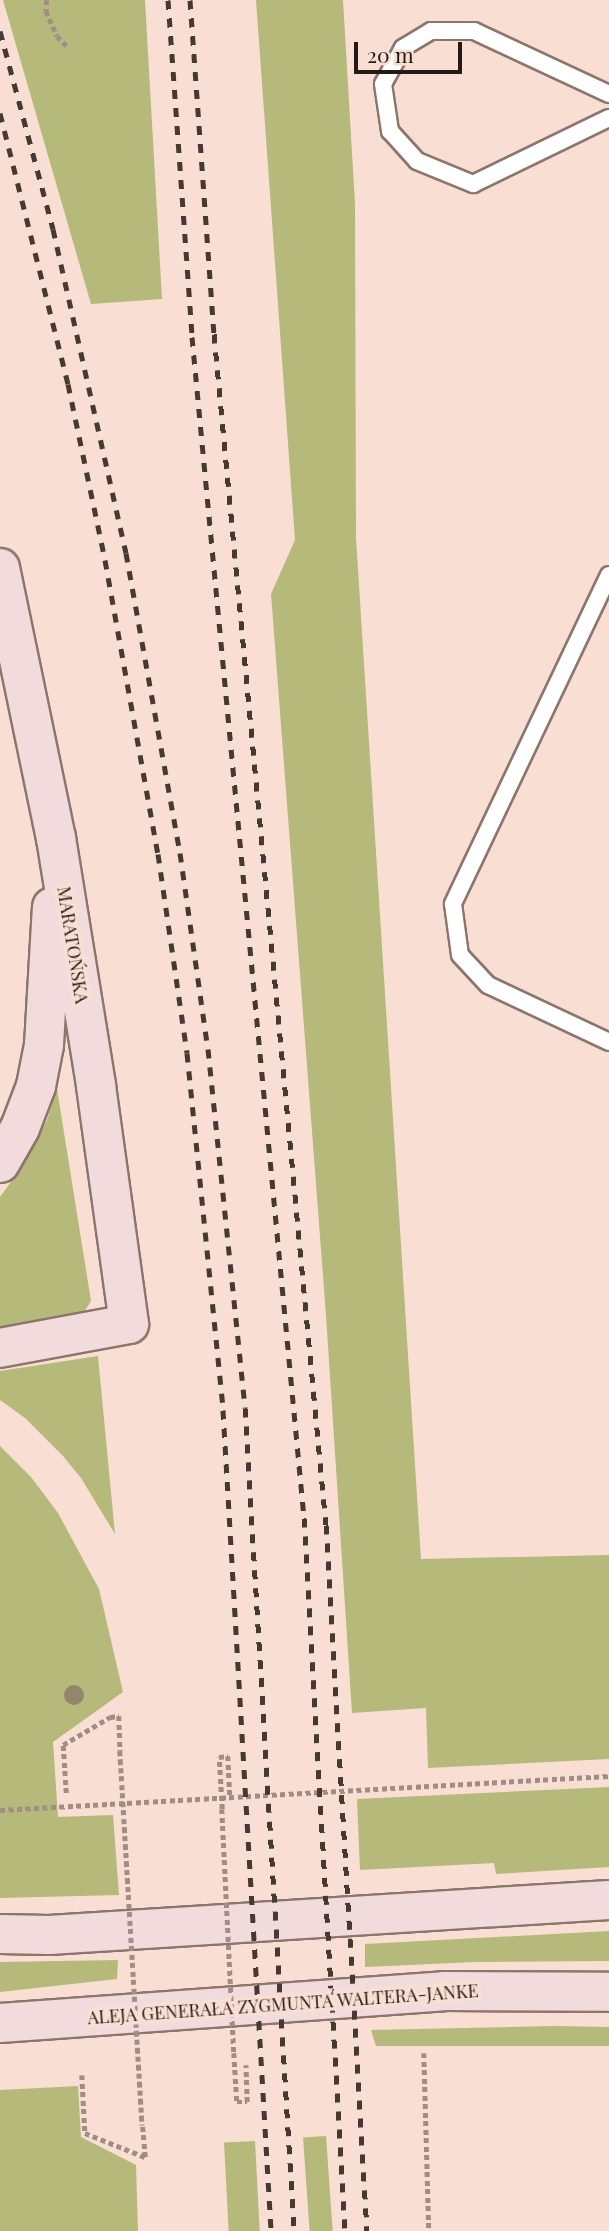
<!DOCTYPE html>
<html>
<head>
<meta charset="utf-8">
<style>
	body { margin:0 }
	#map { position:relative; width:609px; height:2231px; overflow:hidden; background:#f9ded3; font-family:"Playfair Display",serif }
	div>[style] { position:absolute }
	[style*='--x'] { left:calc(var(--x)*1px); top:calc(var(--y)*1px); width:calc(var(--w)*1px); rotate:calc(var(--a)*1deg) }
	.green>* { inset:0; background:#b5b97a; transform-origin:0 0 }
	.path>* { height:4.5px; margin-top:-2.25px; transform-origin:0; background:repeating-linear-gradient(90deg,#a08d85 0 5px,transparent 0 8.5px) }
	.roads { filter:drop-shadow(2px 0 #8c756a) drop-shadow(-2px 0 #8c756a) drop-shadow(0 2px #8c756a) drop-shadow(0 -2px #8c756a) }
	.lane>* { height:16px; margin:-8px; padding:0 8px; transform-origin:8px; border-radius:8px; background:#fff }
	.secondary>* { height:38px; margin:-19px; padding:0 19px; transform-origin:19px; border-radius:19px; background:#f2dbdd }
	.rail>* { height:5px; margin-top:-2.5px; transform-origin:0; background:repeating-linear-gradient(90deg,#443933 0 9px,transparent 0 18px) }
	.path-bridge>* { height:4.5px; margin-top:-2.25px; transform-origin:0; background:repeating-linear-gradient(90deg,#a08d85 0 5px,transparent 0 8.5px) }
	.trees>* { width:20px; height:20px; margin:-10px; border-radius:50%; background:#92876a }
	span { translate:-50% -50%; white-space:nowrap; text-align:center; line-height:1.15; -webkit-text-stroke:7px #f9ded3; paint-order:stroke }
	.street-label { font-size:18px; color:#231a16 }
	.scale { position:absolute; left:354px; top:42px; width:108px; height:32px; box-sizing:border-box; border:4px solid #231a16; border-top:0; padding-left:9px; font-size:21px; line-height:24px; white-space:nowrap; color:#231a16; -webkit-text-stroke:5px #f9ded3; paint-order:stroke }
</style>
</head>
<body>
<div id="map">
	<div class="green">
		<i style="clip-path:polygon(3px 0,145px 0,162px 299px,91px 304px)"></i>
		<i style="clip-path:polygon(256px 0,343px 0,355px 204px,356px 538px,421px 1559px,609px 1555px,609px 1759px,428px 1768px,426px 1708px,352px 1713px,326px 1315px,271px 594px,295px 540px)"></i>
		<i style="clip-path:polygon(57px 1089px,91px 1301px,83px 1314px,0 1331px,0 1197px,24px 1164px,47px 1120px)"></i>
		<i style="clip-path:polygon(98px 1356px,115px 1534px,81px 1478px,63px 1456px,25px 1418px,0 1400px,0 1371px)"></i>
		<i style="clip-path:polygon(0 1446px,31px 1477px,58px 1513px,99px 1589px,123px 1692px,53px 1742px,58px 1817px,113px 1815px,119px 1895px,0 1898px)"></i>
		<i style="clip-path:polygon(609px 1787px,609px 1867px,496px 1874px,494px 1863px,360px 1870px,357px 1799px)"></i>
		<i style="clip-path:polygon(609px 1931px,609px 1961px,475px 1962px,365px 1967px,365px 1944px)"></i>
		<i style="clip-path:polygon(118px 1960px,117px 1979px,0 1992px,0 1962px)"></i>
		<i style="clip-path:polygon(556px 2026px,609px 2027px,609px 2046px,376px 2046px,371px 2030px)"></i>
		<i style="clip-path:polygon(78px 2086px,81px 2137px,136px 2165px,138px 2231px,0 2231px,0 2090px)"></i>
		<i style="left:326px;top:2136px;width:95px;height:23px;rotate:86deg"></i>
		<i style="left:255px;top:2141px;width:90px;height:31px;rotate:87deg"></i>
	</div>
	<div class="path">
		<i style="--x:47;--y:0;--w:11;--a:95"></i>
		<i style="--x:46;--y:11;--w:27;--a:66"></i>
		<i style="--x:57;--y:36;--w:14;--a:45"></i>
		<i style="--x:66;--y:1793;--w:48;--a:-93.6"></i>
		<i style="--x:63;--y:1745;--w:55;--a:-30.8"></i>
		<i style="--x:110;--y:1717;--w:9;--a:-6"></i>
		<i style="--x:119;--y:1716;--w:35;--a:88"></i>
		<i style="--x:222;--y:1809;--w:52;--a:-93.3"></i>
		<i style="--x:219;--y:1757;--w:9;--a:-6"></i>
		<i style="--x:228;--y:1756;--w:41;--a:87.2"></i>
		<i style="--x:0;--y:1810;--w:610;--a:-3.2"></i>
		<i style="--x:234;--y:2053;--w:49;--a:86.5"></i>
		<i style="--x:237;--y:2102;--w:10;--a:0"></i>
		<i style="--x:247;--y:2102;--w:37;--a:-92"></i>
		<i style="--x:424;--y:2053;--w:178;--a:88.4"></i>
		<i style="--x:82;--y:2075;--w:58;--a:87"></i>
		<i style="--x:85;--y:2133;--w:65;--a:21.8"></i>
		<i style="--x:145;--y:2157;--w:32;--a:-95"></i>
	</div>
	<div class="roads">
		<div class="lane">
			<i style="--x:609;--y:94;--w:149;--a:-155"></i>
			<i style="--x:474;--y:31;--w:43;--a:180"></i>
			<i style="--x:431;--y:31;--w:33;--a:149"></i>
			<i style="--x:403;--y:48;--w:41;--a:119.1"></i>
			<i style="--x:383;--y:84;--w:48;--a:81.5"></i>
			<i style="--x:390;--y:131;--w:40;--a:48"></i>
			<i style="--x:417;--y:161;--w:61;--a:22.3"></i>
			<i style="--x:473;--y:184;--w:151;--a:-25.9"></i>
			<i style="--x:609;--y:575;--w:364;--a:115.4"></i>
			<i style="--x:453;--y:904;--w:51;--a:82.2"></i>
			<i style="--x:460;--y:955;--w:41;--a:47"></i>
			<i style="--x:488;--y:985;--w:134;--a:25.2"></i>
		</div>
		<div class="secondary">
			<i style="--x:0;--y:568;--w:276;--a:78.3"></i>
			<i style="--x:56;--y:838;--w:251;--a:80.8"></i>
			<i style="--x:96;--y:1086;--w:240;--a:82.1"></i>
			<i style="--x:129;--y:1324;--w:131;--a:169.5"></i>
			<i style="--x:0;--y:1163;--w:40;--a:-60.3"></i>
			<i style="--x:20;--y:1128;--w:45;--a:-69.1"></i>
			<i style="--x:36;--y:1086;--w:42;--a:-79"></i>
			<i style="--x:44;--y:1045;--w:138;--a:-86.7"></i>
			<i style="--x:0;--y:1934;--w:49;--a:1.2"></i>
			<i style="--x:49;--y:1935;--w:561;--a:-3.58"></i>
			<i style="--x:0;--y:2023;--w:445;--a:-4.1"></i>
			<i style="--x:444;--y:1991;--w:165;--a:0.3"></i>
		</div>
	</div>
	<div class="rail">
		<i style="--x:168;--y:0;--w:338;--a:85.9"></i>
		<i style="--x:192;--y:337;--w:1186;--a:84.58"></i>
		<i style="--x:304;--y:1518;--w:714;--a:86.71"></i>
		<i style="--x:190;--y:0;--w:335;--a:85.9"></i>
		<i style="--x:214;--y:334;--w:1196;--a:84.63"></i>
		<i style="--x:326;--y:1525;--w:707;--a:86.68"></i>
		<i style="--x:0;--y:31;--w:205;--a:75"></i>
		<i style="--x:53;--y:229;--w:332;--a:77.3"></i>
		<i style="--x:126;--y:553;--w:305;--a:79.8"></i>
		<i style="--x:180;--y:853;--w:198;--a:81.9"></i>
		<i style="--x:208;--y:1049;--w:361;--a:84.1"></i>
		<i style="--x:245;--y:1408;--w:824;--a:86.59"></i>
		<i style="--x:0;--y:113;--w:279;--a:75.9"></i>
		<i style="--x:68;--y:384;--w:180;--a:78.1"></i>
		<i style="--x:105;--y:560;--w:299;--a:79.8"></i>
		<i style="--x:158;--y:854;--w:201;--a:81.7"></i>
		<i style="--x:187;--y:1053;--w:359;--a:84.2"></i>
		<i style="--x:223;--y:1410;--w:822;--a:86.65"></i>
	</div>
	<div class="path-bridge">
		<i style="--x:120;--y:1751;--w:375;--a:86.6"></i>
		<i style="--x:222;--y:1809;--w:244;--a:87.2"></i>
	</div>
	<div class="trees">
		<i style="left:74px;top:1695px"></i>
	</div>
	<div class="street-label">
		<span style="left:73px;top:945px;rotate:81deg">MARATOŃSKA</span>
		<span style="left:283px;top:2004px;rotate:-4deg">ALEJA GENERAŁA ZYGMUNTA WALTERA-JANKE</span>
	</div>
	<div class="scale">20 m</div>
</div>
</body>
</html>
